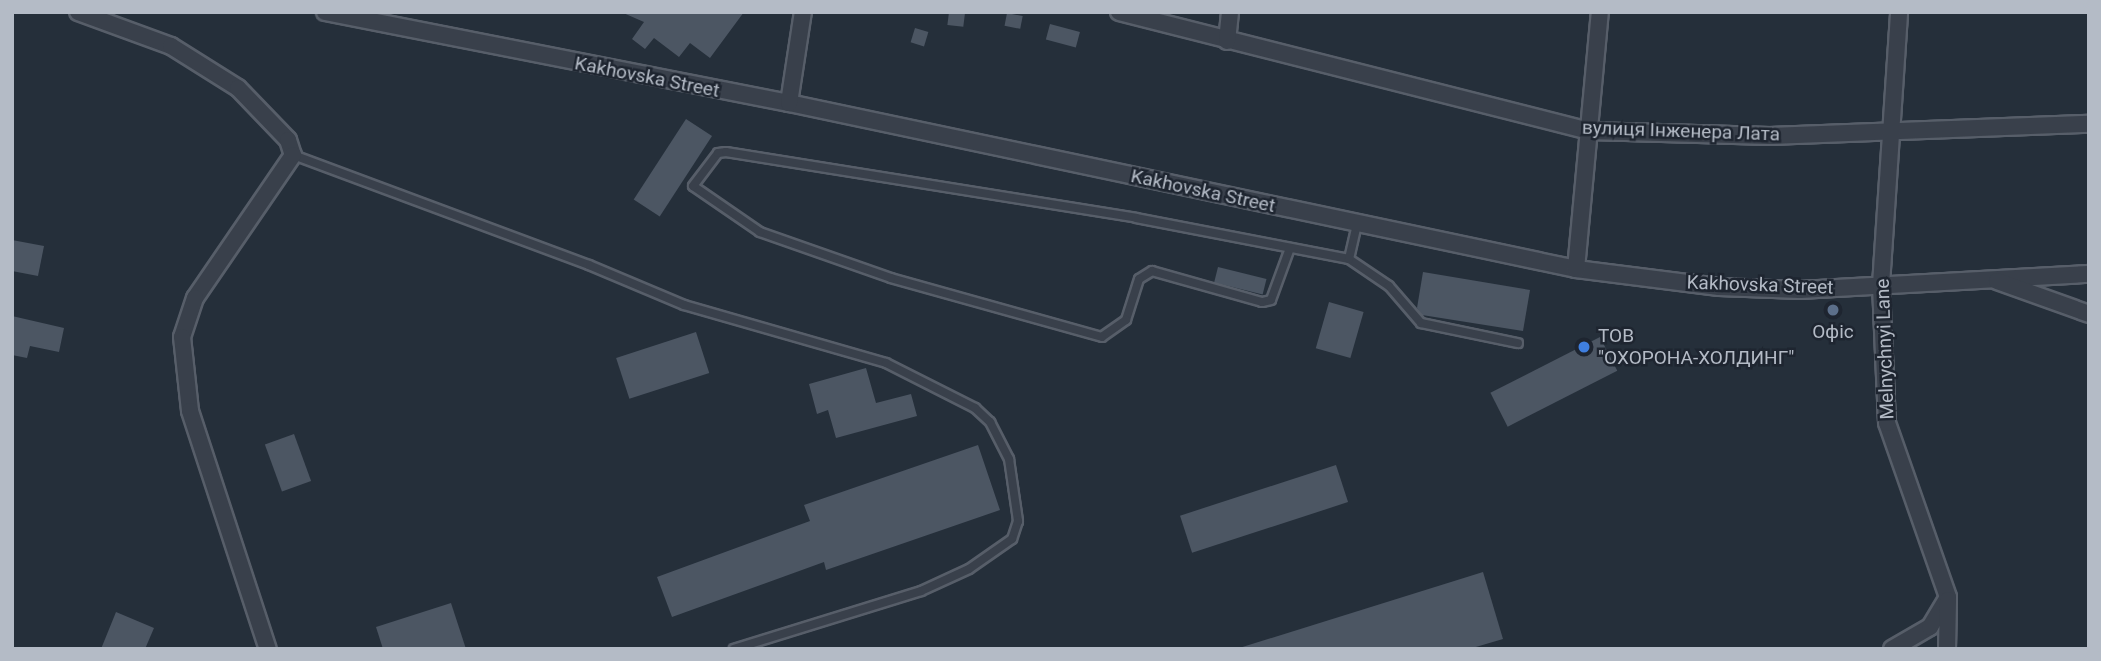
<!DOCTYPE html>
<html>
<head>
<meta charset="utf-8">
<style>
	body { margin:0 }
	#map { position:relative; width:2101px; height:661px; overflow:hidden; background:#252f3a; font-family:Roboto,sans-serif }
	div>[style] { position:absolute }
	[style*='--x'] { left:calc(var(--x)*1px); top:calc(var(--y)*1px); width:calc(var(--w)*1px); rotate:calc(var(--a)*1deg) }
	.building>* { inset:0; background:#4c5663; transform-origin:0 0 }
	.roads { filter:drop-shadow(2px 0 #575e69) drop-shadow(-2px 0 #575e69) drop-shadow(0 2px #575e69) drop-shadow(0 -2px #575e69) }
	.lane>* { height:8px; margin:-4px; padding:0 4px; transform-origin:4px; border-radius:4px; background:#39404b }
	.street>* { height:16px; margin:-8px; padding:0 8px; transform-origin:8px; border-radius:8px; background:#39404b }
	.dots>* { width:19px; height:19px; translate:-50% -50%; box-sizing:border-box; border:4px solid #1e2530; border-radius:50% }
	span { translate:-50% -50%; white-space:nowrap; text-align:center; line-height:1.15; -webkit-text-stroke:5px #1e2530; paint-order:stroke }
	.street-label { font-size:19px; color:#b4bbc6 }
	.poi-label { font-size:19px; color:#b4bbc6 }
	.left { translate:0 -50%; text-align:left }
	.frame { position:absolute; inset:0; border:14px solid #b4bbc6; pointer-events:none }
</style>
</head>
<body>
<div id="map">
	<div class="building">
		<i style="clip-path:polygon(621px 12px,744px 12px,710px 58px,690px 43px,679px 57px,654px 38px,645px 49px,632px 39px,644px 22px)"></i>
		<i style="left:949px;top:12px;width:16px;height:13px;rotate:7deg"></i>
		<i style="left:1007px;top:13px;width:16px;height:13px;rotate:11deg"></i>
		<i style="left:1050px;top:24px;width:31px;height:16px;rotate:15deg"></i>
		<i style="left:915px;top:28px;width:14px;height:15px;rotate:17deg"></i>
		<i style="left:686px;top:119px;width:31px;height:96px;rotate:33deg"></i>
		<i style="clip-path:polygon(12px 240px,44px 246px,38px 276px,12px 271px)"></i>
		<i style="left:1218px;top:267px;width:50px;height:16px;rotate:14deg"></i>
		<i style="clip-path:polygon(1423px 272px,1530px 290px,1523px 331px,1422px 315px,1417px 308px)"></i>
		<i style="left:1329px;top:302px;width:36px;height:48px;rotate:16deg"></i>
		<i style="clip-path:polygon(12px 316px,64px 328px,59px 352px,30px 346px,27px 358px,12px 355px)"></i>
		<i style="left:696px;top:332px;width:43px;height:84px;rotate:72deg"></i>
		<i style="left:1600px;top:337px;width:38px;height:123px;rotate:63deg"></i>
		<i style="clip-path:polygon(866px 368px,876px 403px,911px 394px,917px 416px,836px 438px,828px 410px,817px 414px,809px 384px)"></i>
		<i style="left:294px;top:434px;width:50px;height:31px;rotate:70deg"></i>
		<i style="clip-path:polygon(978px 445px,1000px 510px,826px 570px,824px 562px,672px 617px,657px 577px,810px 521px,804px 505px)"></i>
		<i style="left:1336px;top:465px;width:39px;height:164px;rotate:72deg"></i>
		<i style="clip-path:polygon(1483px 572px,1503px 639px,1469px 649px,1236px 649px)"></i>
		<i style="clip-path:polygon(451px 603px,466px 649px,383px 649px,376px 627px)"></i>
		<i style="clip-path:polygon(116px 612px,154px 628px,145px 649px,101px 649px)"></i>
	</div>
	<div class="roads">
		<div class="lane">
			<i style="--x:293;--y:155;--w:316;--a:20.4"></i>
			<i style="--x:589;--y:265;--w:103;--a:22.8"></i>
			<i style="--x:684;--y:305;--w:210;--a:16"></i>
			<i style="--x:886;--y:363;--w:100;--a:26.8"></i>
			<i style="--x:975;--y:408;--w:21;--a:43"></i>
			<i style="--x:990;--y:422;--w:42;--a:62.8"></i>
			<i style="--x:1009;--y:459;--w:63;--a:81.7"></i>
			<i style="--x:1018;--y:521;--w:19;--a:108"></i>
			<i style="--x:1012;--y:539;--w:52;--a:145.1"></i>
			<i style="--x:969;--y:569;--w:53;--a:155.4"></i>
			<i style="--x:921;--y:591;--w:196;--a:162.8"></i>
			<i style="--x:1290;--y:248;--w:55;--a:110.1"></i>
			<i style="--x:1271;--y:300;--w:9;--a:167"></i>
			<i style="--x:1262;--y:302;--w:114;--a:-164.3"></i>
			<i style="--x:1152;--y:271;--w:15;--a:148"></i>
			<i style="--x:1139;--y:279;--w:43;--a:107.6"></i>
			<i style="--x:1126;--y:320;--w:29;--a:145"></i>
			<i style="--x:1102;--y:337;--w:219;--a:-164.4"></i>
			<i style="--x:891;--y:278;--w:139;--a:-160.7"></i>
			<i style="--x:760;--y:232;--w:81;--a:-145.5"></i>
			<i style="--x:693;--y:186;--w:41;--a:-52.9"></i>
			<i style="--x:718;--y:153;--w:8;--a:-7"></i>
			<i style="--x:726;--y:152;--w:415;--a:9.1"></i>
			<i style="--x:1136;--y:218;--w:217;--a:10.9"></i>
			<i style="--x:1349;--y:259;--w:48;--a:34"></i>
			<i style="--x:1389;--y:286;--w:49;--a:49.1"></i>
			<i style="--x:1421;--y:323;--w:99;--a:11.7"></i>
			<i style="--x:1349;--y:259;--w:37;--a:-77"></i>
		</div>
		<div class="street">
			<i style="--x:78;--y:12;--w:99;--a:20.1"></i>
			<i style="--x:171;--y:46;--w:79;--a:32.1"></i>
			<i style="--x:238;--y:88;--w:72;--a:46.1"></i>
			<i style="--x:288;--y:140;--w:16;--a:72"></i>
			<i style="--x:293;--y:155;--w:173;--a:124.4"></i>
			<i style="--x:195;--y:298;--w:41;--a:108.4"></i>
			<i style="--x:182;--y:337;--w:74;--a:83.8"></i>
			<i style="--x:190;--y:411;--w:250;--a:71.9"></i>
			<i style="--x:325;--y:12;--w:473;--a:11.1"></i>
			<i style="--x:789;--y:103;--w:804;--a:11.91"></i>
			<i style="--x:1576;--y:269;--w:144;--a:7.2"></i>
			<i style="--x:1719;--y:287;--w:81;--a:2.1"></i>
			<i style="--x:1800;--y:290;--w:289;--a:-3.2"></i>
			<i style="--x:1119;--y:12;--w:485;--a:14.2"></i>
			<i style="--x:1589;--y:131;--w:181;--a:1.6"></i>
			<i style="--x:1770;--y:136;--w:319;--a:-2.2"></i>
			<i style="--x:1227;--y:41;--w:29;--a:-84"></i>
			<i style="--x:789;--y:103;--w:92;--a:-81.3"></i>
			<i style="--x:1576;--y:269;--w:258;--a:-84.7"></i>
			<i style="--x:1997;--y:281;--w:98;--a:19.7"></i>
			<i style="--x:1892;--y:649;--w:44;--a:-30.1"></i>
			<i style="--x:1930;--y:627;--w:35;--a:-59"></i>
			<i style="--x:1948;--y:597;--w:184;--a:-109.3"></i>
			<i style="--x:1887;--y:423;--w:138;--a:-92.5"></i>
			<i style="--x:1881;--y:285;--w:274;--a:-86.2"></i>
			<i style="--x:1947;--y:649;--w:49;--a:-88.8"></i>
		</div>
	</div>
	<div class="dots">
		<i style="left:1833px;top:310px;background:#5c6f8a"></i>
		<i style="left:1584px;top:347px;background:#3f7fe0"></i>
	</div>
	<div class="street-label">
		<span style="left:647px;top:77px;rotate:11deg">Kakhovska Street</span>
		<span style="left:1681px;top:131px;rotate:2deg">вулиця Інженера Лата</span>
		<span style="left:1203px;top:191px;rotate:12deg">Kakhovska Street</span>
		<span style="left:1760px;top:285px;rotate:2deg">Kakhovska Street</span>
		<span style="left:1885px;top:349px;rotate:-92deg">Melnychnyi Lane</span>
	</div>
	<div class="poi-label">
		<span style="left:1833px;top:332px">Офіс</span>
		<span class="left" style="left:1598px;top:347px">ТОВ<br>"ОХОРОНА-ХОЛДИНГ"</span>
	</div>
	<div class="frame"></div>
</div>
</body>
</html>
